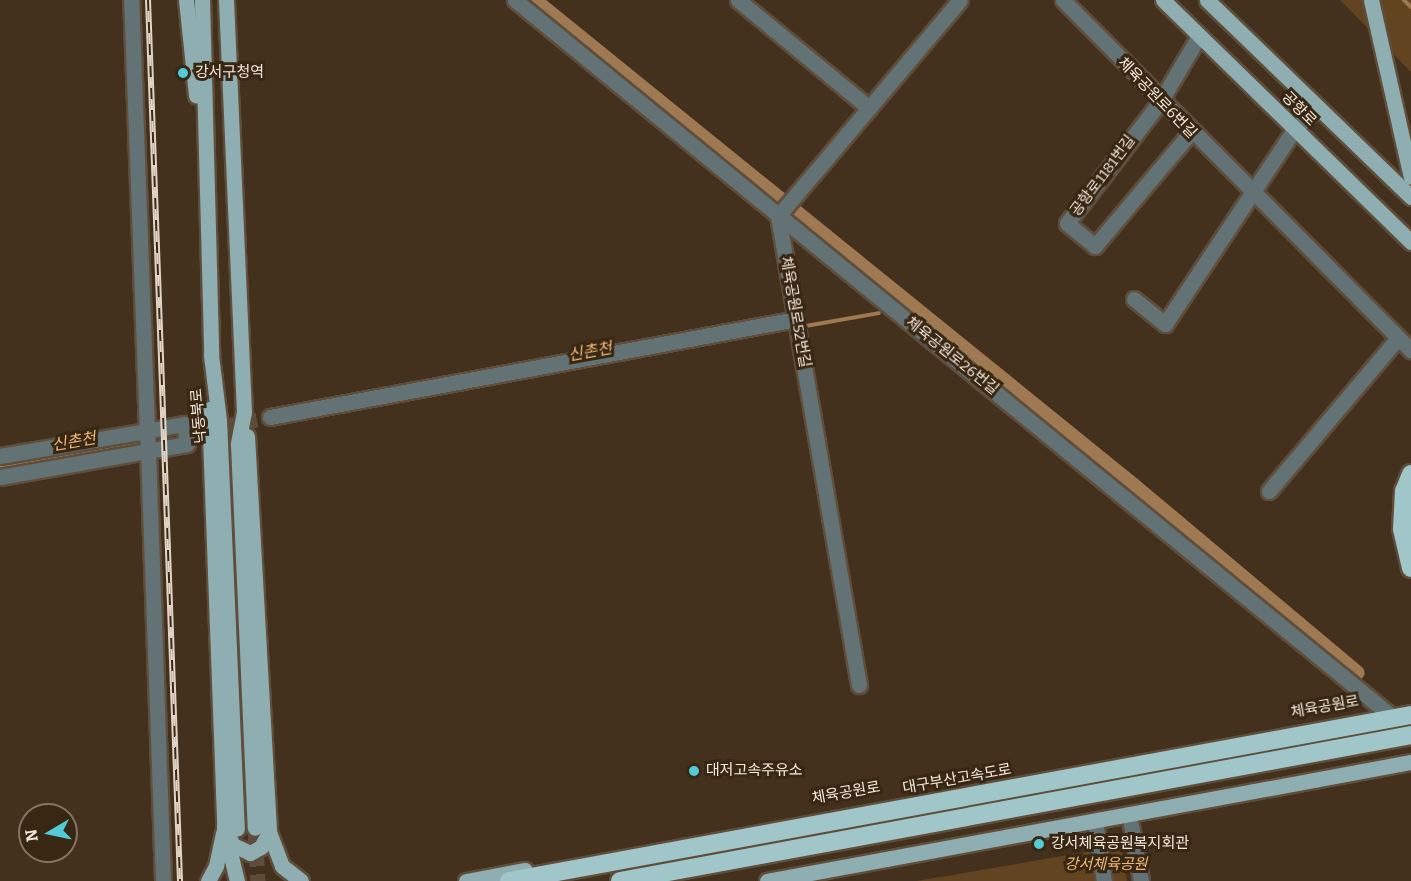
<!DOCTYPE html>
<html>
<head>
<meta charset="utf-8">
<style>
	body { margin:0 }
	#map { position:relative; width:1411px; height:881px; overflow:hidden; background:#43311d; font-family:Bitter,"Noto Sans KR",serif }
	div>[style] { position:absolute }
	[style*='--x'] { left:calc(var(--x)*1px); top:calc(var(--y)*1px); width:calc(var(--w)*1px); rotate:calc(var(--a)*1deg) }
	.green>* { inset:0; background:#624421 }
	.stream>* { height:4px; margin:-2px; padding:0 2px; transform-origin:2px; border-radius:2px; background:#9e7951 }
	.canal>* { height:14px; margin:-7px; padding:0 7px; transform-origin:7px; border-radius:7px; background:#9e7951 }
	.minor-tunnel>* { height:15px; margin-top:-7.5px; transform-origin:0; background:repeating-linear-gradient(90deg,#5e4c3a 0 15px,transparent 0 23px) }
	.major-tunnel>* { height:15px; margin-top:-7.5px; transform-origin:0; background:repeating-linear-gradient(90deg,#5e4c3a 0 15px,transparent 0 23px) }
	.roads { filter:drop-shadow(2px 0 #5f4e3c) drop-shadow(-2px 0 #5f4e3c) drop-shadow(0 2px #5f4e3c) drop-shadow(0 -2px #5f4e3c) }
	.minor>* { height:15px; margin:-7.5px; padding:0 7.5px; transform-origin:7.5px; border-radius:7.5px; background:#637274 }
	.major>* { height:15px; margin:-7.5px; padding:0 7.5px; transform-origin:7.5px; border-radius:7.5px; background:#8faeb2 }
	.highway>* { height:18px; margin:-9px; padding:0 9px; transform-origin:9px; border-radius:9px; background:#a0c6ca }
	.rail>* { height:6px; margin-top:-3px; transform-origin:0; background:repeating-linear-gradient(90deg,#382713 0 11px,#e2d5c8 0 22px); box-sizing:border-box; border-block:2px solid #e2d5c8 }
	.dots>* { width:16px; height:16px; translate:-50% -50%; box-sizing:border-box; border:3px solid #382713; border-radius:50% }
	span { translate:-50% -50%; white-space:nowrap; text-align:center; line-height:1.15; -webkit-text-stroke:6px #382713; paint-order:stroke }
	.poi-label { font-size:15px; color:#f4e8dc }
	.left { translate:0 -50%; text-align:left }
	.street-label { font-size:15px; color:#f4e8dc }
	.park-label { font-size:15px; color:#f1b97b; font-style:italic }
	.water-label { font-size:16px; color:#f1b87b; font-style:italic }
	.north { position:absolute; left:18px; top:803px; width:60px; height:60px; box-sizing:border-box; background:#382713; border:2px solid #837463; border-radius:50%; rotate:261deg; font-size:16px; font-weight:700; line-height:24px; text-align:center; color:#f4e8dc }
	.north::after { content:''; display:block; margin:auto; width:21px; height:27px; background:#52cbd7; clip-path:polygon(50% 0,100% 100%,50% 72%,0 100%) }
</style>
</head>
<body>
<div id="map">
	<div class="green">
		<i style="clip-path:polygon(1340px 0,1411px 0,1411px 72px)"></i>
		<i style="clip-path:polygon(1121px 846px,1127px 881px,917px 881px)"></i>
	</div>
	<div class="stream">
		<i style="--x:1404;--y:0;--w:10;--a:45"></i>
		<i style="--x:903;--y:309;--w:9;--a:-13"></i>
		<i style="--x:800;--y:327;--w:80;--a:-10"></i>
		<i style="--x:684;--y:347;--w:110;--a:-10"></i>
		<i style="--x:0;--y:467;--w:146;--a:-9.8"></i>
	</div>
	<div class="canal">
		<i style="--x:535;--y:0;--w:771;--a:39"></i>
		<i style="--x:1134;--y:485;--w:292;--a:40"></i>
	</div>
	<div class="minor-tunnel">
		<i style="--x:197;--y:431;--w:74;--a:-10.9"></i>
	</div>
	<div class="major-tunnel">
		<i style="--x:255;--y:828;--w:53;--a:86.8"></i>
	</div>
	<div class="roads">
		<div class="minor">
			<i style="--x:515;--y:0;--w:1129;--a:39.25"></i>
			<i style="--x:738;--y:0;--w:170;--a:39.5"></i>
			<i style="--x:1063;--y:0;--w:494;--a:45.2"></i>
			<i style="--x:1190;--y:133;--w:148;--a:130.1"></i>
			<i style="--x:1095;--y:246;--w:36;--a:-141"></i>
			<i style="--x:1067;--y:223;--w:153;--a:-52.5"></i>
			<i style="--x:1160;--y:102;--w:77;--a:-59.4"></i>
			<i style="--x:1134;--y:299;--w:40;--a:39"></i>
			<i style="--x:1165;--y:324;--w:233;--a:-56.4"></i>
			<i style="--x:1294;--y:130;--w:33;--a:-45"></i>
			<i style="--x:270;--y:417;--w:535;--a:-10.55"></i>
			<i style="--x:0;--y:456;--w:149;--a:-9.7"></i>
			<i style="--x:147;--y:431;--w:38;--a:-11"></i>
			<i style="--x:184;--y:424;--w:20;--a:81"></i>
			<i style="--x:187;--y:444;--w:40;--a:170"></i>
			<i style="--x:148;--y:451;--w:20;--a:-93"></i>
			<i style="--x:147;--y:431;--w:431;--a:-92.1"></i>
			<i style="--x:0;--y:477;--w:150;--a:-10"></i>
			<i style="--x:148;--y:451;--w:430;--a:88"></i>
			<i style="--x:1269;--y:491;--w:200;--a:-49.9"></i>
			<i style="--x:859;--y:685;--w:476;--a:-99.8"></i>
			<i style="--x:778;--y:216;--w:282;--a:-49.9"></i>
			<i style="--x:1129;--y:814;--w:68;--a:79.8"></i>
			<i style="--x:1095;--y:821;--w:61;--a:81.5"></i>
		</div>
		<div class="major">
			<i style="--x:186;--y:0;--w:96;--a:84"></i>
			<i style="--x:202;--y:0;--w:355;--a:88.5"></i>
			<i style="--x:211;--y:355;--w:65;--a:83"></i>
			<i style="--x:219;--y:420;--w:409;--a:87.5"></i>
			<i style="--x:226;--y:0;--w:412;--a:87.5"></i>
			<i style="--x:244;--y:412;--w:33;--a:101"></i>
			<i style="--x:238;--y:444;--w:384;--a:87.5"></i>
			<i style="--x:1163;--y:0;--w:347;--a:44.3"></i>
			<i style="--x:1207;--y:0;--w:284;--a:44"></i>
			<i style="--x:1371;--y:0;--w:181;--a:77.3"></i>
			<i style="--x:209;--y:409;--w:418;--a:87.9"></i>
			<i style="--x:224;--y:827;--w:56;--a:76.5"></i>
			<i style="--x:247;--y:436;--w:397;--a:86.8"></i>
			<i style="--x:269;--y:832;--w:36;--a:69"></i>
			<i style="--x:282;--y:866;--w:24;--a:38"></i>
			<i style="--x:228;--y:836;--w:10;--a:61"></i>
			<i style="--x:233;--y:845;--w:19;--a:25"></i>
			<i style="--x:250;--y:853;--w:13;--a:-29"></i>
			<i style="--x:261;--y:847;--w:17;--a:-62"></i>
			<i style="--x:208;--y:881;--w:17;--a:-62"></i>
			<i style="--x:216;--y:866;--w:34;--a:-78"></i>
			<i style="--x:466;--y:881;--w:60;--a:-10.6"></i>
			<i style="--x:767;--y:881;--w:655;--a:-10.47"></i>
		</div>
		<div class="highway">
			<i style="--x:1411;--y:474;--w:18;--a:112"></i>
			<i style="--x:1404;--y:491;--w:38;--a:93"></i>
			<i style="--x:1402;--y:529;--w:40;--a:77"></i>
			<i style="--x:509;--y:881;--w:917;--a:-10.43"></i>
			<i style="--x:620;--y:881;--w:804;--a:-10.46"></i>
		</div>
	</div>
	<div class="rail">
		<i style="--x:148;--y:0;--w:882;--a:87.92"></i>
	</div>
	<div class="dots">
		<i style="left:183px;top:73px;background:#52cbd7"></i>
		<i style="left:694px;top:771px;background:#52cbd7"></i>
		<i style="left:1039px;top:844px;background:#52cbd7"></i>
	</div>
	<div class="poi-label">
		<span class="left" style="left:195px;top:73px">강서구청역</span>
		<span class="left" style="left:706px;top:771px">대저고속주유소</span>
		<span class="left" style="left:1051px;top:844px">강서체육공원복지회관</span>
	</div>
	<div class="street-label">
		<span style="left:1157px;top:98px;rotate:46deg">체육공원로6번길</span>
		<span style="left:1299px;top:109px;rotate:45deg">공항로</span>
		<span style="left:1103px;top:176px;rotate:-53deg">공항로1181번길</span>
		<span style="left:795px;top:312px;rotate:80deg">체육공원로52번길</span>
		<span style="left:952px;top:356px;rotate:39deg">체육공원로26번길</span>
		<span style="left:199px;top:416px;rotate:-95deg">낙동북로</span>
		<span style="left:1325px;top:707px;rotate:-10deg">체육공원로</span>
		<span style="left:957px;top:779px;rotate:-10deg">대구부산고속도로</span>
		<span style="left:846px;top:793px;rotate:-10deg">체육공원로</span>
	</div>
	<div class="park-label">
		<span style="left:1106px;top:865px">강서체육공원</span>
	</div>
	<div class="water-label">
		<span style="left:590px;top:352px;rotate:-10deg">신촌천</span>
		<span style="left:74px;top:442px;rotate:-10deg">신촌천</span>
	</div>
	<div class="north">N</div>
</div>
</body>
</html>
